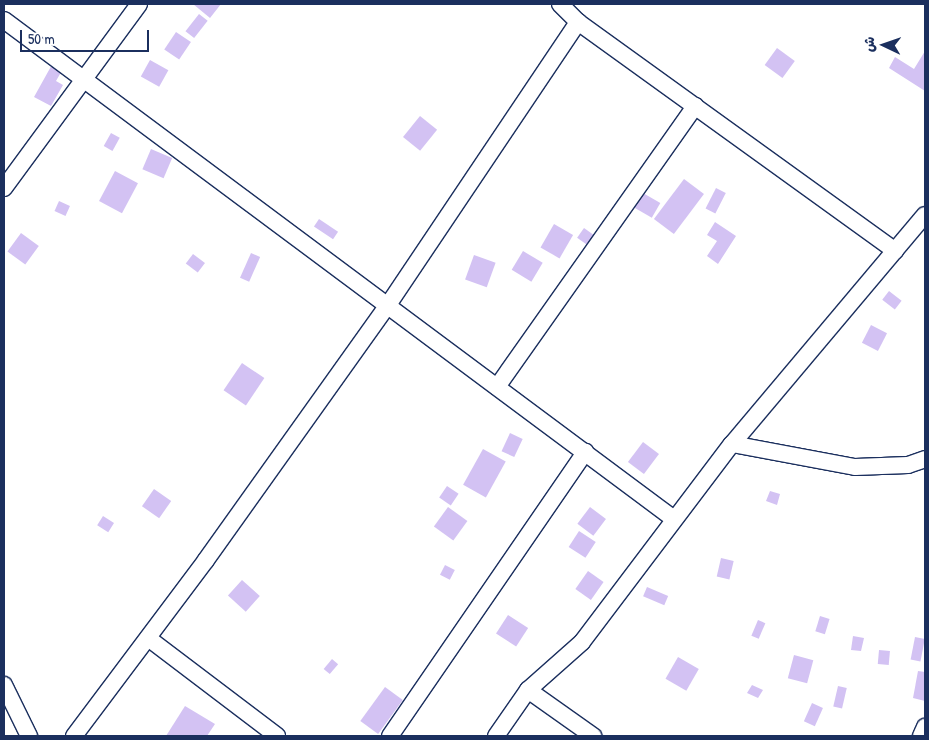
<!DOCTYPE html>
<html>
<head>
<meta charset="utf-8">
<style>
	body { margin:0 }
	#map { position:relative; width:929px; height:740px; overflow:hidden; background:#fff; font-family:"Patrick Hand","Playpen Sans Arabic",sans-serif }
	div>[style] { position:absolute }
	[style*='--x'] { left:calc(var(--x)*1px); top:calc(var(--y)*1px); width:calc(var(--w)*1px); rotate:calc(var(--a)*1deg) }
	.building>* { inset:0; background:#d3c2f3; transform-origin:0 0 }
	.roads { filter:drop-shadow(1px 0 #1b2f5e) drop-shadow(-1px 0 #1b2f5e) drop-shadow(0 1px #1b2f5e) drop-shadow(0 -1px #1b2f5e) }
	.minor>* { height:16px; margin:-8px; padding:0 8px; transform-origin:8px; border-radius:8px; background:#fff }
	span { translate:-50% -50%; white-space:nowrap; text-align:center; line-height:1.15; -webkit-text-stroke:4.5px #fff; paint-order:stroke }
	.frame { position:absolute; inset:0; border:5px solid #1b2f5e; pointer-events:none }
	.north { position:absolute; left:859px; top:20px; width:50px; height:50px; -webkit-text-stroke:4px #fff; paint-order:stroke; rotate:273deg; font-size:14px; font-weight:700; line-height:20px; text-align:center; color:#1b2f5e }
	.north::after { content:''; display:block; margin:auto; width:18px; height:22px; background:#1b2f5e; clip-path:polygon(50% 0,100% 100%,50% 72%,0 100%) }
	.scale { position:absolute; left:20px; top:30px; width:129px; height:22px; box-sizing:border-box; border:2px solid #1b2f5e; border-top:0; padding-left:6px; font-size:15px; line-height:18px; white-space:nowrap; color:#1b2f5e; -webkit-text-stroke:4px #fff; paint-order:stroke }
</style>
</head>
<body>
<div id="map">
	<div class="building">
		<i style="clip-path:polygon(193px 4px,221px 4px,210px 18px)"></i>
		<i style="left:199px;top:14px;width:11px;height:22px;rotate:38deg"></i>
		<i style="left:176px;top:32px;width:18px;height:21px;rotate:34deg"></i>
		<i style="left:777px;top:48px;width:22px;height:21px;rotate:36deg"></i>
		<i style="clip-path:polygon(925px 51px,925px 91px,889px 68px,895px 57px,914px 69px)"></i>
		<i style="left:150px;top:60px;width:21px;height:19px;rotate:29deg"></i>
		<i style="clip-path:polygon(54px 61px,64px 67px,56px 81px,63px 85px,51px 106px,34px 97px)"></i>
		<i style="left:420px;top:116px;width:22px;height:27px;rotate:39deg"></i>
		<i style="left:111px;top:133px;width:10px;height:15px;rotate:29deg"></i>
		<i style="left:151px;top:149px;width:23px;height:22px;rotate:23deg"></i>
		<i style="left:115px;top:171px;width:26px;height:34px;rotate:28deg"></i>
		<i style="left:684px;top:179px;width:25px;height:50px;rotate:37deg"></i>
		<i style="left:716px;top:188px;width:11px;height:23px;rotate:27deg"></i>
		<i style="left:643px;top:193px;width:20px;height:17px;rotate:30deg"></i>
		<i style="left:59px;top:201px;width:12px;height:11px;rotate:24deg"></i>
		<i style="left:319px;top:219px;width:23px;height:9px;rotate:34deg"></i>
		<i style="clip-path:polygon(715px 222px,736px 236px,718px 264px,707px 256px,717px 241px,707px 235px)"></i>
		<i style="left:554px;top:224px;width:22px;height:27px;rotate:30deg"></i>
		<i style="left:584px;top:228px;width:12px;height:12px;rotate:35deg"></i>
		<i style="left:21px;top:233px;width:22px;height:23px;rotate:36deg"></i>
		<i style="left:523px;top:251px;width:23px;height:22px;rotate:31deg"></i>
		<i style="left:251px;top:253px;width:10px;height:27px;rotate:24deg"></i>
		<i style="left:193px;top:254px;width:15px;height:12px;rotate:37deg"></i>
		<i style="left:474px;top:255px;width:23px;height:26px;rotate:20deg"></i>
		<i style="left:889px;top:291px;width:16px;height:11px;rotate:38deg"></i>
		<i style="left:871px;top:325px;width:18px;height:20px;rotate:27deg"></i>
		<i style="left:242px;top:363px;width:27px;height:33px;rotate:34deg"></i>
		<i style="left:510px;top:433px;width:14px;height:20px;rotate:25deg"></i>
		<i style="left:643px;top:442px;width:20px;height:25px;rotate:37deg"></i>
		<i style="left:483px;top:449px;width:26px;height:41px;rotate:29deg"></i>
		<i style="left:447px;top:486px;width:14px;height:14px;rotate:34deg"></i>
		<i style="left:154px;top:489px;width:21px;height:21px;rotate:35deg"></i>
		<i style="clip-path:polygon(770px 491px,780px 494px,777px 505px,766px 501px)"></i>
		<i style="left:448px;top:507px;width:24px;height:24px;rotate:36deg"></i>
		<i style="left:590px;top:507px;width:20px;height:21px;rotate:37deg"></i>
		<i style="left:103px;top:516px;width:13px;height:11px;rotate:32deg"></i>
		<i style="left:579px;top:531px;width:20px;height:19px;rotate:33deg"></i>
		<i style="left:721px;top:558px;width:13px;height:19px;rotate:13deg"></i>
		<i style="left:445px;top:565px;width:11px;height:11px;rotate:27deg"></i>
		<i style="left:588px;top:571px;width:19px;height:22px;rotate:35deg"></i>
		<i style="left:242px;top:580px;width:24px;height:21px;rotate:42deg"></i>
		<i style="left:647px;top:587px;width:23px;height:10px;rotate:23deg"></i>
		<i style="left:508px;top:615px;width:24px;height:22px;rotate:33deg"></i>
		<i style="left:820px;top:616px;width:10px;height:16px;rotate:17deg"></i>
		<i style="left:758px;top:620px;width:8px;height:17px;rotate:23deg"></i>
		<i style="clip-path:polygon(853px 636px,864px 638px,861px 651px,851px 650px)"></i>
		<i style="left:915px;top:637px;width:10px;height:23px;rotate:11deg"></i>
		<i style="left:879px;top:650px;width:11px;height:14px;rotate:5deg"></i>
		<i style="left:794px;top:655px;width:20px;height:24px;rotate:15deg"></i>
		<i style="left:678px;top:657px;width:24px;height:25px;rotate:30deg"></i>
		<i style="left:332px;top:659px;width:8px;height:13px;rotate:40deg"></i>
		<i style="clip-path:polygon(918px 671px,925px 672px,925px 701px,913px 698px)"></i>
		<i style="clip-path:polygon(752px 685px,763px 690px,758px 698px,747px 693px)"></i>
		<i style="left:838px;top:686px;width:9px;height:21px;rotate:13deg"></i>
		<i style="left:385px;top:687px;width:22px;height:42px;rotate:36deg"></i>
		<i style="left:812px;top:703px;width:12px;height:20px;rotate:24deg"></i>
		<i style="clip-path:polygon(185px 706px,215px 724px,207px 736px,166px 736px)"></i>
	</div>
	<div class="roads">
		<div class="minor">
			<i style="--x:560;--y:4;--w:25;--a:45"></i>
			<i style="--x:578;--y:22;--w:391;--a:35.8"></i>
			<i style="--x:4;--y:20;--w:835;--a:36.68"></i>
			<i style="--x:4;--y:188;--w:228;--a:-53.7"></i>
			<i style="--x:497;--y:387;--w:344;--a:-54.8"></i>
			<i style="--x:732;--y:444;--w:125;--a:10.6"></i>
			<i style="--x:855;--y:467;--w:53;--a:-2.2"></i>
			<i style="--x:908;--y:465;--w:18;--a:-19"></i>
			<i style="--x:148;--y:638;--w:162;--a:37.2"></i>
			<i style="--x:4;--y:685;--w:57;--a:63.9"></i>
			<i style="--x:528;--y:690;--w:80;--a:35.3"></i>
			<i style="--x:74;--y:736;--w:220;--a:-53.1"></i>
			<i style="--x:206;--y:560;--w:313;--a:-54.5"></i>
			<i style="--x:388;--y:305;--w:341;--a:-56.1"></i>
			<i style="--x:390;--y:736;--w:345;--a:-55.5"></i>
			<i style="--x:496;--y:736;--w:56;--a:-55.2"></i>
			<i style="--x:528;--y:690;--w:72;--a:-41.6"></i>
			<i style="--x:582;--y:642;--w:248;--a:-52.9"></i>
			<i style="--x:732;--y:444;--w:299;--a:-49.9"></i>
			<i style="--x:921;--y:736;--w:10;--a:-66"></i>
		</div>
	</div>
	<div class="frame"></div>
	<div class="north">ش</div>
	<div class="scale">50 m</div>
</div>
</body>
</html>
